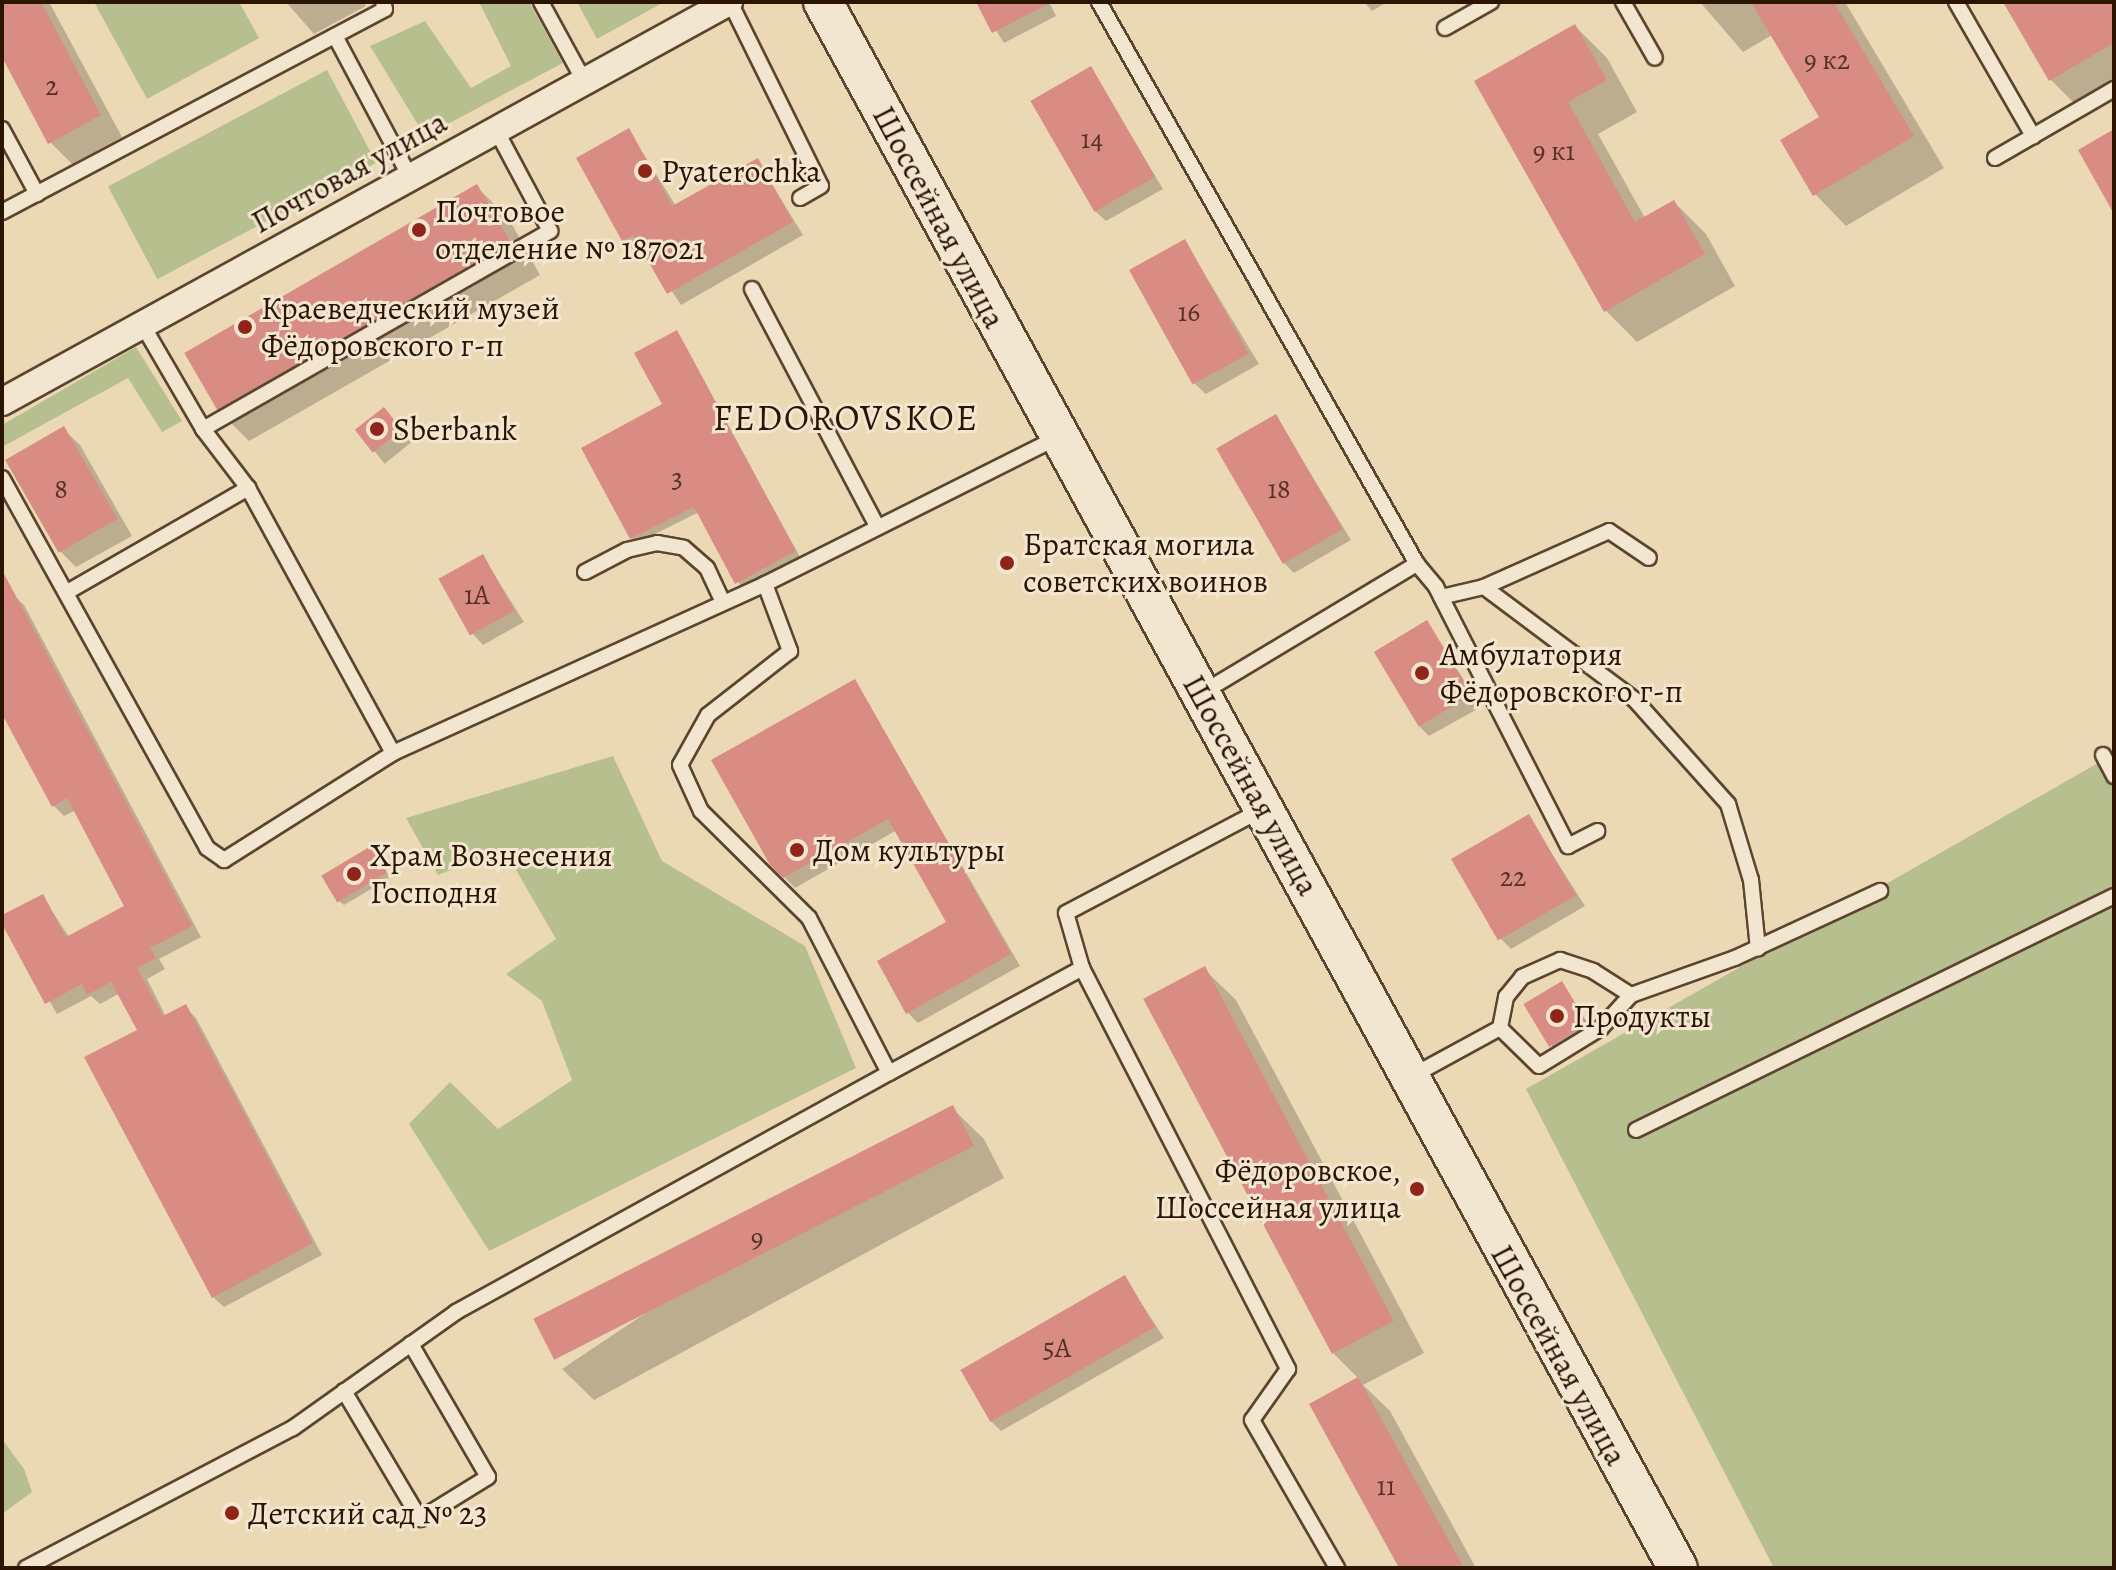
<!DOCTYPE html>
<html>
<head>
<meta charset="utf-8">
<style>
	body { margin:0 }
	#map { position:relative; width:2116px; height:1570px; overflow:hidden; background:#ebd9b6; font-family:Alegreya,serif }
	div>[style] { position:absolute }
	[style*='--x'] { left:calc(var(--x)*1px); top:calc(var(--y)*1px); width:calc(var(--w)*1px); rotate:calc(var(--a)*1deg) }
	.green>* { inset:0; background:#b7bf8e; transform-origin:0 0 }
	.shadow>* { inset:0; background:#0003; transform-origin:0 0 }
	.building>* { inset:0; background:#d88c83; transform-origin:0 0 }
	.roads { filter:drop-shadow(2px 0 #5b452e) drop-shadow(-2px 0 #5b452e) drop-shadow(0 2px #5b452e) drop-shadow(0 -2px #5b452e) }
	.service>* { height:14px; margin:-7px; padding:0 7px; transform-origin:7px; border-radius:7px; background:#f2e6d0 }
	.minor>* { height:26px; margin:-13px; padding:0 13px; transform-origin:13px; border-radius:13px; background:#f2e6d0 }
	.secondary>* { height:38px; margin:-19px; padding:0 19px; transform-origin:19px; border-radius:19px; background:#f2e6d0 }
	.dots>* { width:22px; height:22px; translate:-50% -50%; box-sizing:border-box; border:4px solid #f2e6d0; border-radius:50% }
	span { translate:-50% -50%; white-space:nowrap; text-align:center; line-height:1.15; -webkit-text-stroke:6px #f2e6d0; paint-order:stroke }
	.number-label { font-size:28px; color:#563221 }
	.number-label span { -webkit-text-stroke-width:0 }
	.poi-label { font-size:32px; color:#2b1400 }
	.left { translate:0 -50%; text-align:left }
	.right { translate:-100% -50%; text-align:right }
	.street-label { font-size:32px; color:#2b1400 }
	.quarter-label { font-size:36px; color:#2b1400; letter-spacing:2px }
	.frame { position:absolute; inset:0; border:4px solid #2b1400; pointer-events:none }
</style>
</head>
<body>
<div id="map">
	<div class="green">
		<i style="clip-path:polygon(94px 2px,239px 2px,259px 38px,147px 99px)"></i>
		<i style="clip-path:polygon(479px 2px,529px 2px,563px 63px,425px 136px,370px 46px,425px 21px,471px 88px,511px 66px)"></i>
		<i style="clip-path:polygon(577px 2px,664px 2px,597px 39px)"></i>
		<i style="left:327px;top:70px;width:105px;height:248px;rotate:62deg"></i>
		<i style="clip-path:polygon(136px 347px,182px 421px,162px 432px,128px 378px,2px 447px,2px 425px)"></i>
		<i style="clip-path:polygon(2114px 754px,2114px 1568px,1774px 1568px,1526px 1089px)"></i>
		<i style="clip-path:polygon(613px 756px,662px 861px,805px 946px,856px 1068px,489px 1251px,409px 1124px,450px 1082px,498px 1129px,572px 1080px,542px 1001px,506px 974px,556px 939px,504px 849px,438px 875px,406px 818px)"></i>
		<i style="clip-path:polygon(2px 1439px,24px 1469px,32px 1492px,2px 1514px)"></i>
	</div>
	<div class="shadow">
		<i style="clip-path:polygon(2px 2px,49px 2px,122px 137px,72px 164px,50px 142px,2px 53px)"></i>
		<i style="clip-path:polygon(286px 2px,363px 2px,366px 6px,314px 34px)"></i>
		<i style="clip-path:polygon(978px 2px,1049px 2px,1056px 16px,1004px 43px)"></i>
		<i style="clip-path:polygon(1364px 2px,1387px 2px,1372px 11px)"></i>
		<i style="clip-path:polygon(1700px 2px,1845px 2px,1944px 168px,1846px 226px,1815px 194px,1822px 118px,1772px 35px,1743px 52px)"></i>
		<i style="clip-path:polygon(2006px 2px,2114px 2px,2114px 93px,2082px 111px,2050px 79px)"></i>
		<i style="clip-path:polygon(1575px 26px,1607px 58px,1637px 112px,1598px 134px,1645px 218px,1674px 202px,1706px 234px,1735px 286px,1637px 342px,1605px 310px,1476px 82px)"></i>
		<i style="clip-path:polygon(1091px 68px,1163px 189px,1106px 221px,1095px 211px)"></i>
		<i style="clip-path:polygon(629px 131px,676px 206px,757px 160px,803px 235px,681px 305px,643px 248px,636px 252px,624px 240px)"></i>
		<i style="clip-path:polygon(477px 187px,509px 219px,540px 275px,249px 441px,217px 409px)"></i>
		<i style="clip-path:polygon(1185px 242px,1259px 364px,1206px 394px,1195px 384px)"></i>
		<i style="clip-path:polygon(677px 332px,800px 557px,742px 588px,699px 512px,637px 543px,632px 538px,665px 405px)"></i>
		<i style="left:384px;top:409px;width:43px;height:34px;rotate:51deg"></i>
		<i style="clip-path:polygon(1276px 417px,1351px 540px,1294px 573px,1283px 562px)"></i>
		<i style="clip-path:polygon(63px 429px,80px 445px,132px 536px,76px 567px,60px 551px,8px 461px)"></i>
		<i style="clip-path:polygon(483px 557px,524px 622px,483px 645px,473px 634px)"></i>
		<i style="clip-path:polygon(13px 594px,24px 605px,201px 937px,159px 959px,165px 969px,147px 979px,166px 1017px,185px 1007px,196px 1018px,322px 1255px,224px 1307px,213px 1297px,140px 1030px,120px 993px,100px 1004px,91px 996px,57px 1014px,2px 919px,42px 896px,69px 937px,127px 906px,76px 810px,64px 816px,53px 805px,2px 710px,2px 600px)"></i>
		<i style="clip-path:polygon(1427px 622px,1481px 707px,1429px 736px,1419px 726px)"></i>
		<i style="clip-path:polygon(855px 681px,1020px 966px,918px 1023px,908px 1013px,949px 923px,897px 830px,795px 888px,772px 864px)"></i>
		<i style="clip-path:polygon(1528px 816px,1585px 906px,1511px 949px,1500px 938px)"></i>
		<i style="clip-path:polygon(375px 853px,390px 878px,344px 905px,339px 901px)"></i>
		<i style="clip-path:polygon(1204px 969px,1236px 1000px,1424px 1353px,1363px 1385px,1390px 1411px,1476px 1568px,1402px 1568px,1312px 1405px,1359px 1379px,1333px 1353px)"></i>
		<i style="clip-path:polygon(1566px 989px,1591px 1030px,1556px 1051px,1552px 1046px)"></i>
		<i style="clip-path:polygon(952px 1108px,984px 1139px,1004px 1178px,594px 1400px,562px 1369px)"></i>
		<i style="clip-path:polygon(1125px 1278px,1164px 1338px,1001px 1431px,990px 1420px)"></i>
	</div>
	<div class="building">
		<i style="clip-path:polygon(2px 2px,41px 2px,101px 115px,48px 144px,2px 57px)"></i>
		<i style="clip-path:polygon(976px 2px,1052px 2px,992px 33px)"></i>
		<i style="clip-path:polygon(1751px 2px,1834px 2px,1914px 136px,1813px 196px,1780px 140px,1819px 117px)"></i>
		<i style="clip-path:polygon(2003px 2px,2114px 2px,2114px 43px,2049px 81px)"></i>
		<i style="clip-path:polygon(1575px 24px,1607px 80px,1568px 102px,1635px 222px,1674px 200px,1705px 254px,1604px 312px,1474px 81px)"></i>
		<i style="left:1091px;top:66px;width:128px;height:70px;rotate:60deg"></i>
		<i style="clip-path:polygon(629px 128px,672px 206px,758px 158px,793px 222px,667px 294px,633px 235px,622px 241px,576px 158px)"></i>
		<i style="clip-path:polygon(2114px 129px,2114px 214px,2078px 150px)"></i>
		<i style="left:477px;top:184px;width:67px;height:338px;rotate:60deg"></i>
		<i style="left:1185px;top:239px;width:131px;height:64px;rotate:61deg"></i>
		<i style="clip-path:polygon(677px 330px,796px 551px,735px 584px,694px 507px,630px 539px,581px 448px,662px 404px,634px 353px)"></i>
		<i style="left:384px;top:407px;width:29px;height:37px;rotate:52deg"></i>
		<i style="left:1276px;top:414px;width:133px;height:69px;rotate:60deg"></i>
		<i style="left:64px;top:426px;width:107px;height:68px;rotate:60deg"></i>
		<i style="left:483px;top:554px;width:65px;height:51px;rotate:61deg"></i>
		<i style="clip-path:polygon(2px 570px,192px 926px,150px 948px,156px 958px,137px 968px,163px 1016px,186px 1004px,313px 1243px,212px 1298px,84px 1057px,137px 1030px,111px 982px,87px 995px,82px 984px,45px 1004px,2px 924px,2px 915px,43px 894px,66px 937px,124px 906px,67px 798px,52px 807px,2px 714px)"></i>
		<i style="left:1427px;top:620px;width:87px;height:62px;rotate:59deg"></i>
		<i style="clip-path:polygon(855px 679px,1011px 954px,906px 1014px,877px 961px,946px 922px,888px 819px,783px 878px,770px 865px,711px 760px)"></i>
		<i style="left:1529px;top:814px;width:94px;height:90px;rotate:60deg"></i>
		<i style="left:371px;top:846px;width:31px;height:58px;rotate:59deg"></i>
		<i style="left:1205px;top:966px;width:402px;height:70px;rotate:62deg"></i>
		<i style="left:1562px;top:981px;width:50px;height:45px;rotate:59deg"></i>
		<i style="left:953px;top:1105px;width:46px;height:471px;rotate:63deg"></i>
		<i style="left:1125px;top:1275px;width:60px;height:190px;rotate:60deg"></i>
		<i style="clip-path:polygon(1358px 1377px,1464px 1568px,1399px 1568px,1309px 1404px)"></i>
	</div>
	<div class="roads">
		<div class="service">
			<i style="--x:541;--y:2;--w:90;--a:61.4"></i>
			<i style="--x:730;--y:2;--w:205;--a:63.7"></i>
			<i style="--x:821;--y:186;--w:24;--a:150"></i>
			<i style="--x:1099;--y:2;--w:646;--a:60.5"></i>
			<i style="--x:1417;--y:564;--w:30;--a:50"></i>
			<i style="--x:1436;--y:587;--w:291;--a:63"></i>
			<i style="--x:1568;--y:846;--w:33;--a:-27"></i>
			<i style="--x:1623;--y:2;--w:64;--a:60.3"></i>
			<i style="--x:1956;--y:2;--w:155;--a:60.1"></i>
			<i style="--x:2033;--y:136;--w:94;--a:-30.1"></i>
			<i style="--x:1445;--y:28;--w:53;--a:-29.5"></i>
			<i style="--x:335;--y:36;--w:160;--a:62"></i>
			<i style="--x:2;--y:129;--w:74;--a:61.7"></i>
			<i style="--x:1995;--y:158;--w:44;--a:-30.1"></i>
			<i style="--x:2;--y:212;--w:433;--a:-27.9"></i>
			<i style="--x:385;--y:9;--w:7;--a:-106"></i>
			<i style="--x:752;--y:289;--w:268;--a:62.2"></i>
			<i style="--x:142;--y:324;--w:121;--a:59.8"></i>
			<i style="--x:203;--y:429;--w:74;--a:52.7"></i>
			<i style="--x:248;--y:488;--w:302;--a:61.3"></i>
			<i style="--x:393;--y:753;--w:409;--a:-24.4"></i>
			<i style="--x:765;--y:584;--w:328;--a:-26.6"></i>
			<i style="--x:203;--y:429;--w:400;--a:-29.7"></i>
			<i style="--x:550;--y:231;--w:115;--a:-118.1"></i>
			<i style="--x:2;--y:478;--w:423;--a:61"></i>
			<i style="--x:207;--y:848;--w:21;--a:35"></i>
			<i style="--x:224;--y:860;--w:200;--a:-32.3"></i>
			<i style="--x:585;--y:572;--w:47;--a:-27.6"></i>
			<i style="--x:627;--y:550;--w:31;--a:-13"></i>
			<i style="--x:657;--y:543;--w:27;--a:10"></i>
			<i style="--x:684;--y:548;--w:30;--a:41"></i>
			<i style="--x:707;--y:568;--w:38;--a:65"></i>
			<i style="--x:765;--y:584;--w:72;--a:69.5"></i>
			<i style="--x:790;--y:651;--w:104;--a:142"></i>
			<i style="--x:708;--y:715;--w:57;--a:119.2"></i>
			<i style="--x:680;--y:765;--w:51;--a:65.5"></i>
			<i style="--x:701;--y:811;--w:152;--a:44.7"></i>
			<i style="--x:809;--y:918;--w:174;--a:62.7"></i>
			<i style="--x:889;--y:1073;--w:220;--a:-28.5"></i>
			<i style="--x:1082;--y:968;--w:57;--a:-106.2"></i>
			<i style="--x:1066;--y:913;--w:221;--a:-27.8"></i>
			<i style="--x:1484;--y:587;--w:189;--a:36.8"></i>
			<i style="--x:1635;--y:700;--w:140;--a:48.2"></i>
			<i style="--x:1728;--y:804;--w:79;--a:73.2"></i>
			<i style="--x:1751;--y:880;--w:69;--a:84.2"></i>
			<i style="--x:69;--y:591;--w:207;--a:-29.9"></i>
			<i style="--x:1441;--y:597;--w:44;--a:-13.1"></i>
			<i style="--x:1484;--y:587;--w:137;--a:-24.1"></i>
			<i style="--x:1609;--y:531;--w:48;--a:34"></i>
			<i style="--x:1202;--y:693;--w:251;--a:-31"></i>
			<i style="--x:2103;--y:755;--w:24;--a:62"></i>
			<i style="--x:1082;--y:968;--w:451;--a:62.8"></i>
			<i style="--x:1288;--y:1369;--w:62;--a:125.2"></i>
			<i style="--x:1252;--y:1420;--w:171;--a:60.1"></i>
			<i style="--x:1500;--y:1028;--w:32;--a:-79"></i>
			<i style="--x:1506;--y:997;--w:26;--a:-51"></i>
			<i style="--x:1522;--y:977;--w:42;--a:-24.1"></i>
			<i style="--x:1560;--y:960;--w:35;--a:18"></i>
			<i style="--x:1593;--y:971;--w:45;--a:32.3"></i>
			<i style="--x:1412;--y:1076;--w:100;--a:-28.6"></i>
			<i style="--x:1500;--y:1028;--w:54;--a:44.3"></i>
			<i style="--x:1539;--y:1066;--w:73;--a:-31.5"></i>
			<i style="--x:1601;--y:1028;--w:45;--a:-47.7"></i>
			<i style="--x:1631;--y:995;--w:110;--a:-19.6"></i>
			<i style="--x:1735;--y:958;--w:160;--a:-24.8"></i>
			<i style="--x:1636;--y:1130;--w:532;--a:-26.08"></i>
			<i style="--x:344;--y:1391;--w:149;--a:59.3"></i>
			<i style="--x:420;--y:1519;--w:80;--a:-31.7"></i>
			<i style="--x:488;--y:1477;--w:154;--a:-120.1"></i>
			<i style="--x:26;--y:1568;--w:301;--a:-27.7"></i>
			<i style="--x:293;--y:1428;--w:200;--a:-35.4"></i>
			<i style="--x:456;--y:1312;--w:495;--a:-28.9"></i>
		</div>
		<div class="minor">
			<i style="--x:2;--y:402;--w:830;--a:-28.82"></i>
		</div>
		<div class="secondary">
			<i style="--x:823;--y:2;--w:1784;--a:61.37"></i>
		</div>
	</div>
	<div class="dots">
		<i style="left:645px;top:171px;background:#8f2418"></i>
		<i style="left:419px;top:230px;background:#8f2418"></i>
		<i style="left:245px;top:327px;background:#8f2418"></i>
		<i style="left:377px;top:429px;background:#8f2418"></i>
		<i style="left:1007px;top:563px;background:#8f2418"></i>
		<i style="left:1422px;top:673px;background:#8f2418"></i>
		<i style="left:797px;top:850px;background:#8f2418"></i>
		<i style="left:354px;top:874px;background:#8f2418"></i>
		<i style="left:1557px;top:1016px;background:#8f2418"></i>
		<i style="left:1417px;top:1189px;background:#8f2418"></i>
		<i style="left:232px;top:1513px;background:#8f2418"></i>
	</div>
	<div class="number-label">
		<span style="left:1827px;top:60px">9 к2</span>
		<span style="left:52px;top:86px">2</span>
		<span style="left:1092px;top:139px">14</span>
		<span style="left:1554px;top:151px">9 к1</span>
		<span style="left:1189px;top:312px">16</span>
		<span style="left:677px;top:478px">3</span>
		<span style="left:61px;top:489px">8</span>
		<span style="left:1279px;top:489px">18</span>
		<span style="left:477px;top:595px">1А</span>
		<span style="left:1513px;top:877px">22</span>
		<span style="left:757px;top:1238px">9</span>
		<span style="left:1057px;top:1348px">5А</span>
		<span style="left:1386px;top:1486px">11</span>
	</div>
	<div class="poi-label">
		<span class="left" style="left:661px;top:171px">Pyaterochka</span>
		<span class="left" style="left:435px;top:230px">Почтовое<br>отделение № 187021</span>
		<span class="left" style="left:261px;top:327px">Краеведческий музей<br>Фёдоровского г-п</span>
		<span class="left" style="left:393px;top:429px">Sberbank</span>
		<span class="left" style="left:1023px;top:563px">Братская могила<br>советских воинов</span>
		<span class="left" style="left:1440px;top:673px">Амбулатория<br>Фёдоровского г-п</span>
		<span class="left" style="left:813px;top:850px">Дом культуры</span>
		<span class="left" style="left:370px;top:874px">Храм Вознесения<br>Господня</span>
		<span class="left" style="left:1573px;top:1016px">Продукты</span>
		<span class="right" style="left:1401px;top:1189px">Фёдоровское,<br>Шоссейная улица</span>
		<span class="left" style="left:248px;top:1513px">Детский сад № 23</span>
	</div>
	<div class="street-label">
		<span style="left:349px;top:172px;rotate:-29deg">Почтовая улица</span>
		<span style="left:939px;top:217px;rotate:62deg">Шоссейная улица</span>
		<span style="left:1251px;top:785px;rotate:61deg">Шоссейная улица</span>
		<span style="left:1559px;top:1355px;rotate:61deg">Шоссейная улица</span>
	</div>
	<div class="quarter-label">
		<span style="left:846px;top:418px">FEDOROVSKOE</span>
	</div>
	<div class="frame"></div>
</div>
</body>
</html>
